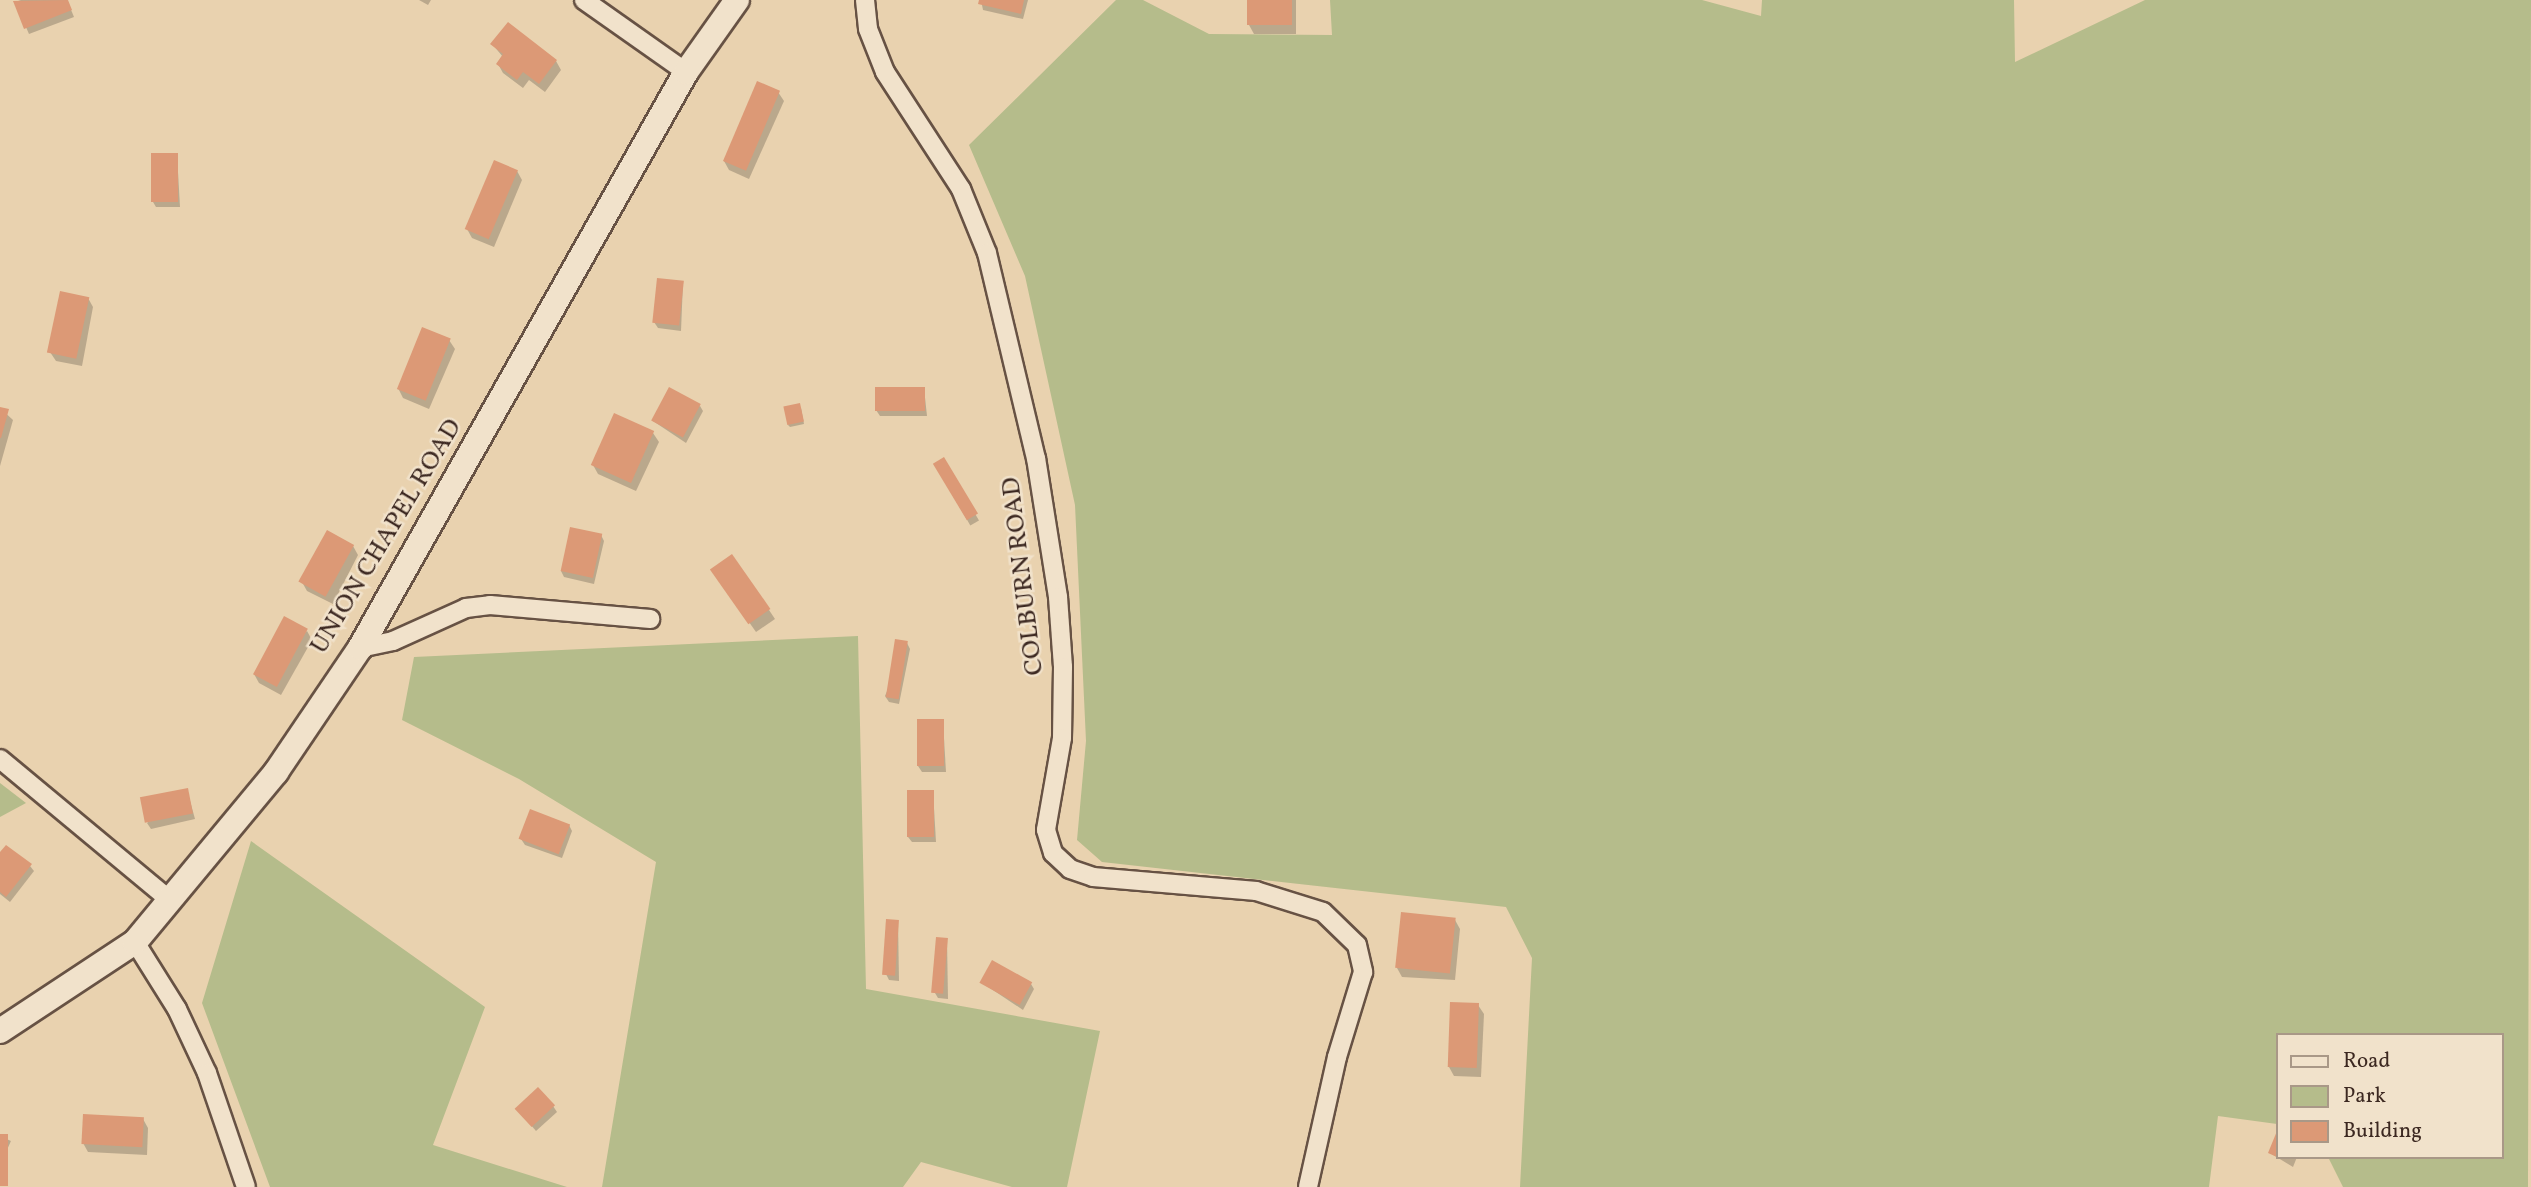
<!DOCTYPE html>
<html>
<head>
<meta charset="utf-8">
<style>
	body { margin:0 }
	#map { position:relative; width:2531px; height:1187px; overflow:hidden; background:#e9d2af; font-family:Vollkorn,serif }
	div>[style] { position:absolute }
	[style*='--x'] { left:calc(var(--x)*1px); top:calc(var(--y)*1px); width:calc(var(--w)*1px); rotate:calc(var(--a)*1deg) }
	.green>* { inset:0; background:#b5bc8b }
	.shadow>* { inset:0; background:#0003; transform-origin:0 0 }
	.building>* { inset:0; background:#dc9976; transform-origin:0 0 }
	.roads { filter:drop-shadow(2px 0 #675244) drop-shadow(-2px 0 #675244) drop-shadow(0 2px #675244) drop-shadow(0 -2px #675244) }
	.street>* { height:18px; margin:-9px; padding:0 9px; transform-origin:9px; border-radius:9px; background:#f1e2cb }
	.secondary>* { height:24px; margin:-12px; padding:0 12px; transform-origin:12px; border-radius:12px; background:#f1e2cb }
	span { translate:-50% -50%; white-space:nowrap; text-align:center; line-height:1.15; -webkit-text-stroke:5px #f1e2cb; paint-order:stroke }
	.street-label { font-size:26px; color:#3c2821 }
	.legend { position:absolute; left:2276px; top:1033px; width:228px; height:126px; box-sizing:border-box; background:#f1e2cb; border:2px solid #a99887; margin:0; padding:9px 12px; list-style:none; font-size:21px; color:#3c2821 }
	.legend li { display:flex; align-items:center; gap:14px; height:35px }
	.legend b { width:35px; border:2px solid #a99887 }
</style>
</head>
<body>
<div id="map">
	<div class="green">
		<i style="clip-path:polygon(1116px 0,1143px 0,1209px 34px,1332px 35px,1330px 0,1702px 0,1761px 16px,1762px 0,2014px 0,2015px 62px,2145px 0,2531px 0,2528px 1187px,2343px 1187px,2328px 1157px,2501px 1157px,2501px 1035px,2277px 1035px,2277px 1124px,2218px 1116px,2209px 1187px,1520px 1187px,1532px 958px,1506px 907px,1102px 862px,1077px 840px,1086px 741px,1075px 505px,1025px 276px,969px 145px)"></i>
		<i style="clip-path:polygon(858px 636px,866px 989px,1100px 1031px,1067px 1187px,1012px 1187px,921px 1162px,903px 1187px,602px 1187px,656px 862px,519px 779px,402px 720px,414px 657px)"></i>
		<i style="clip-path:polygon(0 783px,26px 803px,0 817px)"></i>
		<i style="clip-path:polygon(251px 841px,485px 1007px,433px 1145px,567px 1187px,270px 1187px,202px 1003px)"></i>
	</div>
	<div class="shadow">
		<i style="clip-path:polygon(21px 0,67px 0,74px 17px,29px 34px,15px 2px)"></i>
		<i style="clip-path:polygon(419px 0,431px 0,428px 5px)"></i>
		<i style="clip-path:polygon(981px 0,1028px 0,1023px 19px,983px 10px)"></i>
		<i style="clip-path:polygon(1249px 0,1296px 0,1296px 34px,1254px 34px,1249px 25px)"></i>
		<i style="clip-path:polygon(493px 45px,556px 61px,561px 70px,545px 92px,529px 80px,523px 88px,503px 73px,498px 64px,503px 57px)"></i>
		<i style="clip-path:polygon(778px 92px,784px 101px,749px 179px,729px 170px,724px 161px)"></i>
		<i style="clip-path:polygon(177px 154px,180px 207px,156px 207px,153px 202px)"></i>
		<i style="clip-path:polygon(517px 171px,522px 180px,494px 247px,472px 238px,467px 229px)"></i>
		<i style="clip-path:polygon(683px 282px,681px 331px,658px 328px,654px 322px)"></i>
		<i style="clip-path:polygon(88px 298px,93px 307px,82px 366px,56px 361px,50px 352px)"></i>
		<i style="clip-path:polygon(449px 340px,455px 349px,429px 409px,403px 398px,398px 388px)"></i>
		<i style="clip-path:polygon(924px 388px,927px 416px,880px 416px,876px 410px)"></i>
		<i style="clip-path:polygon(700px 406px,703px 411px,686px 443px,653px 421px)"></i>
		<i style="clip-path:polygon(0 408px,13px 420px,0 466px)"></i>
		<i style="clip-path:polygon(801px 408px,804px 424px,790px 427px,788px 425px)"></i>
		<i style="clip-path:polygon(653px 433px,659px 442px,636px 491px,598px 474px,593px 465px)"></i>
		<i style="left:944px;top:460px;width:70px;height:10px;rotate:60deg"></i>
		<i style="clip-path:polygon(601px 535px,604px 541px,594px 584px,564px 577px,561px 571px)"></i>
		<i style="clip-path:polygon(353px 546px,358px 555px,333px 604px,307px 591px,302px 582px)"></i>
		<i style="clip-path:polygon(718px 578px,769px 610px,775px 619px,756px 632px)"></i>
		<i style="clip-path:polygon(307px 631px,312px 640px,281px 695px,259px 683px,254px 674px)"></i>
		<i style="clip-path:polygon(907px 643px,910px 649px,899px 704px,889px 702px,885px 696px)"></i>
		<i style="clip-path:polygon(943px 721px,946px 772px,922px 772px,918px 766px)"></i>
		<i style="clip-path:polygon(187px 790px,195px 819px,151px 829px,147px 823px)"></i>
		<i style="clip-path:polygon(933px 791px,936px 842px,912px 842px,908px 837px)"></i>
		<i style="clip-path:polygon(569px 825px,572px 831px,562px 858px,525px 845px,521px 839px)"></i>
		<i style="clip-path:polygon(0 855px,30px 866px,34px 871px,10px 902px,0 894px)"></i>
		<i style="clip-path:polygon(1455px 920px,1460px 929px,1455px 980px,1402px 977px,1397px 968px)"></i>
		<i style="clip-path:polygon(898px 921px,899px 981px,889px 980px,886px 974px)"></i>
		<i style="clip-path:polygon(947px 940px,948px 999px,938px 998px,935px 993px)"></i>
		<i style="clip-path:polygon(981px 982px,1031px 984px,1034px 989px,1023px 1010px)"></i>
		<i style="clip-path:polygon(1478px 1005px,1484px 1014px,1481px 1077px,1454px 1076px,1449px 1067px)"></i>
		<i style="clip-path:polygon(553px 1106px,557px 1112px,536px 1131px,518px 1110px)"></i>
		<i style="clip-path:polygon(143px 1119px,148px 1128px,147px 1155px,88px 1152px,83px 1143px)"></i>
		<i style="clip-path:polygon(2277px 1135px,2277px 1157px,2297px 1157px,2293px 1167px,2270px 1153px)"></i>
		<i style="left:0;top:1136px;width:12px;height:51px;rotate:24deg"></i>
	</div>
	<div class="building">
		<i style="clip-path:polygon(68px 0,72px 10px,24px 29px,13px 1px)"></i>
		<i style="clip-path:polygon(979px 0,1024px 0,1021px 14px,978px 4px)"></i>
		<i style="left:1247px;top:0;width:45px;height:25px"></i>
		<i style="clip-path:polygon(508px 22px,557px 60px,539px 84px,523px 72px,517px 80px,496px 64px,503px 54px,490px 44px)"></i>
		<i style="left:757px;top:81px;width:25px;height:87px;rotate:23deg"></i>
		<i style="left:151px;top:153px;width:27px;height:49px"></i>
		<i style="left:494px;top:160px;width:26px;height:75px;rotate:23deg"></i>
		<i style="left:657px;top:278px;width:27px;height:45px;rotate:6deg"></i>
		<i style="left:60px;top:291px;width:30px;height:63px;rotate:12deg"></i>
		<i style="left:422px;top:327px;width:31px;height:67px;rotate:22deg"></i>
		<i style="left:669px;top:387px;width:36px;height:38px;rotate:28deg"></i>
		<i style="left:875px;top:387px;width:50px;height:24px"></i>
		<i style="left:800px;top:403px;width:19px;height:17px;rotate:78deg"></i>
		<i style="clip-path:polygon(0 407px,9px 409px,1px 438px,0 438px)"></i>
		<i style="left:614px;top:413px;width:44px;height:57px;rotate:24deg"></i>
		<i style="left:944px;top:457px;width:66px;height:13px;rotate:59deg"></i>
		<i style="left:570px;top:527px;width:33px;height:45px;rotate:12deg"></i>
		<i style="left:327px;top:530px;width:31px;height:59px;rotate:29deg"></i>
		<i style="left:732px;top:554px;width:67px;height:27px;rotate:55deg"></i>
		<i style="left:284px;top:616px;width:27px;height:66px;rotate:28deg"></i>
		<i style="left:895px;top:639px;width:13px;height:59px;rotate:9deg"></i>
		<i style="left:917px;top:719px;width:27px;height:47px"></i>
		<i style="left:188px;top:788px;width:26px;height:49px;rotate:79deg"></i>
		<i style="left:907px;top:790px;width:27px;height:47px"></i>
		<i style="left:530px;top:809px;width:43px;height:32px;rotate:21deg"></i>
		<i style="clip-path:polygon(6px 845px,32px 864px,6px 897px,0 892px,0 852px)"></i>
		<i style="left:1401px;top:912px;width:55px;height:56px;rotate:6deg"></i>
		<i style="left:886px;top:919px;width:13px;height:56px;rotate:4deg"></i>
		<i style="left:936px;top:937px;width:12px;height:56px;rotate:5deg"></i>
		<i style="left:992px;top:960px;width:46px;height:26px;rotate:29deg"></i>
		<i style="left:1450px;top:1002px;width:29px;height:65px;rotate:2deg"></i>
		<i style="left:538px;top:1087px;width:25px;height:32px;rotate:47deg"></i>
		<i style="left:83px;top:1114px;width:61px;height:30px;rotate:3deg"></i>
		<i style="clip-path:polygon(2277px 1131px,2277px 1157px,2268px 1153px)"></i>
		<i style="left:0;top:1134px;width:8px;height:52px"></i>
	</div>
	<div class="roads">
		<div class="street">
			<i style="--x:584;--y:0;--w:125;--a:35.2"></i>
			<i style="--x:865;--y:0;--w:29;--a:84"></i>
			<i style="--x:868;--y:29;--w:46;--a:68.4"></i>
			<i style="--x:885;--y:72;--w:140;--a:57"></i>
			<i style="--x:961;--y:189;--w:69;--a:67.9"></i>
			<i style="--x:987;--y:253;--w:211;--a:76.6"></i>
			<i style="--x:1036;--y:458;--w:141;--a:81"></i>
			<i style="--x:1058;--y:597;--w:70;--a:85.9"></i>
			<i style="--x:1063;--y:667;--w:71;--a:90.8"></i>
			<i style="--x:1062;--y:738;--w:93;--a:99.9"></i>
			<i style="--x:1046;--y:830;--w:24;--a:73"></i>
			<i style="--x:1053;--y:853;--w:23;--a:43"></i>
			<i style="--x:1070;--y:869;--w:24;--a:19"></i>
			<i style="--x:1093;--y:877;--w:164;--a:4.9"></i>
			<i style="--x:1256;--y:891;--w:70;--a:17.4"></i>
			<i style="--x:1323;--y:912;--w:47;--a:44.1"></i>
			<i style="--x:1357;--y:945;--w:28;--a:77"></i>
			<i style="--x:1363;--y:972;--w:89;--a:107"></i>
			<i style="--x:1337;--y:1057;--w:133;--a:102.6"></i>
			<i style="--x:360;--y:648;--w:34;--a:-12"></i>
			<i style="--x:393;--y:641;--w:80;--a:-24.3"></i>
			<i style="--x:466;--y:608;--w:24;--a:-7"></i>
			<i style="--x:490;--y:605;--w:161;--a:5"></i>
			<i style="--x:0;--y:759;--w:222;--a:39.7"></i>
			<i style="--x:135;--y:942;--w:79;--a:57.9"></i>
			<i style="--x:177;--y:1009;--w:71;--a:64.9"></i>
			<i style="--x:207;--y:1073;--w:120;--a:71.1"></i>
		</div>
		<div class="secondary">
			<i style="--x:0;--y:1031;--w:162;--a:-33.4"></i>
			<i style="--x:135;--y:942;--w:221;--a:-50.3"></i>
			<i style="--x:276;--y:772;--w:150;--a:-55.9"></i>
			<i style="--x:360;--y:648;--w:662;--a:-60.49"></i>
			<i style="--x:686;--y:72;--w:88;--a:-54.7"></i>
		</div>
	</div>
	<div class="street-label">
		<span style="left:387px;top:537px;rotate:-59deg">UNION CHAPEL ROAD</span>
		<span style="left:1024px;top:576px;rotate:-97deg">COLBURN ROAD</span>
	</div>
	<ul class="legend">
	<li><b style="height:9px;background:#f1e2cb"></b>Road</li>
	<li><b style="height:19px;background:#b5bc8b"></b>Park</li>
	<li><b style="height:19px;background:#dc9976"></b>Building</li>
	</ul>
</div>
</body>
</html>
